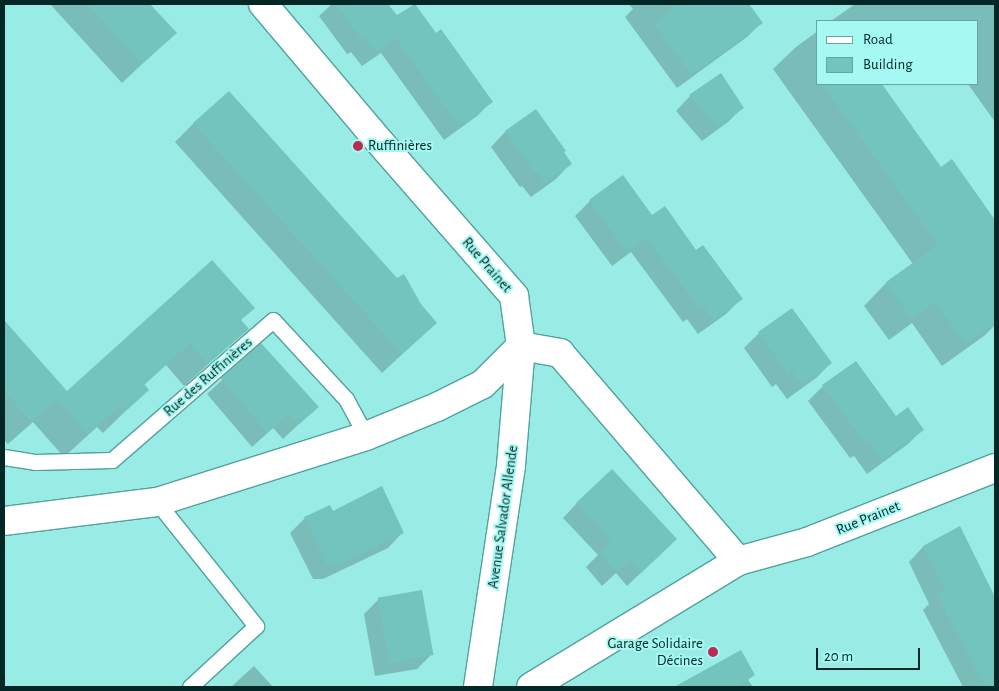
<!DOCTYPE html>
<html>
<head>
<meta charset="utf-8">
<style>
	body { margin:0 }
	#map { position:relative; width:999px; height:691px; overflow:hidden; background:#99ebe5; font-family:"Alegreya Sans",sans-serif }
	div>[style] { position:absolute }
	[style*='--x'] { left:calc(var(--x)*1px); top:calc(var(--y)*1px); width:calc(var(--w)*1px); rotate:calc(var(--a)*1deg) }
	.shadow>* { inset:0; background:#0003 }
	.building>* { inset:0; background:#73c4bf; transform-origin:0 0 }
	.roads { filter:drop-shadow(1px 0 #51a29d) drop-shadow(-1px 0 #51a29d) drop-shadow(0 1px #51a29d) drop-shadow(0 -1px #51a29d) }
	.lane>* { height:15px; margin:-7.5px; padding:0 7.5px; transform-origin:7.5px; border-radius:7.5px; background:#fff }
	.street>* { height:28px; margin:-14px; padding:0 14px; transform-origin:14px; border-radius:14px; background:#fff }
	.dots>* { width:14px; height:14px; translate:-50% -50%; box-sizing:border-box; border:2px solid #a6f8f2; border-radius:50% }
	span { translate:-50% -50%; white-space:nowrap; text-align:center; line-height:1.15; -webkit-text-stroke:4px #a6f8f2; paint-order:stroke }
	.poi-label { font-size:15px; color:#032725 }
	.left { translate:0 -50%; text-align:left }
	.right { translate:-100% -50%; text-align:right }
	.street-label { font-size:15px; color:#032725 }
	.frame { position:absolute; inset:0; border:5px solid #032725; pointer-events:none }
	.legend { position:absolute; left:816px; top:20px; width:162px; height:65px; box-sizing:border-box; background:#a6f8f2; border:1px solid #65a4a0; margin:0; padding:6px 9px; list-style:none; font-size:15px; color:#032725 }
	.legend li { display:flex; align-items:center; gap:10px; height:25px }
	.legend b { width:25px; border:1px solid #65a4a0 }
	.scale { position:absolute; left:816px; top:648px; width:104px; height:22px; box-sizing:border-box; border:2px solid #032725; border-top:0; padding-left:6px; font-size:15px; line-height:18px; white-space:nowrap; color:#032725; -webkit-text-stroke:4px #a6f8f2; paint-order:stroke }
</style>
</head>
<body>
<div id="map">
	<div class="shadow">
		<i style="clip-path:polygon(50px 4px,148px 4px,175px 33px,122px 83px)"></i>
		<i style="clip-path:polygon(332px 4px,386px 4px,396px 17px,414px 5px,436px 35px,492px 101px,477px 116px,444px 140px,381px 53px,362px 66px,351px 52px,347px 54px,319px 16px)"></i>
		<i style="clip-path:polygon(629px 4px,748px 4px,761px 23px,747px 37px,677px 88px,625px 17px,633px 9px)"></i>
		<i style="clip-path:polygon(855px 4px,995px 4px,995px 122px,968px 84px,978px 84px,978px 21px,831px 21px)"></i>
		<i style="clip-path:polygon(818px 31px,818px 84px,880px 84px,941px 169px,952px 161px,995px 222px,995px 262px,976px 278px,995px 281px,995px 325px,984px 336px,942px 366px,912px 323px,889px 340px,864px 306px,886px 283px,913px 264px,773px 69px,796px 47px)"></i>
		<i style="clip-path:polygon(690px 96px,743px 107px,728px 122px,702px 141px,676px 111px)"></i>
		<i style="clip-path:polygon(536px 111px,570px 164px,556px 179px,531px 197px,522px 186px,520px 187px,491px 147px,505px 132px)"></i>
		<i style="clip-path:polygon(194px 123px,420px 305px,436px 323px,382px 373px,175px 142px)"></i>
		<i style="clip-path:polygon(590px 201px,652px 217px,696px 252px,741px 299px,726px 314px,698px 334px,687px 319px,683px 322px,631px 252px,612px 266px,575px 216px)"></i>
		<i style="clip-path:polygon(4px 321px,67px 392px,240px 321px,247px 329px,184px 386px,166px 365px,144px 385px,147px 390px,103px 433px,97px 427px,64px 457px,33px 422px,8px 444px,4px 440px)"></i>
		<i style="clip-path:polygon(759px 333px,831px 363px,816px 378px,787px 399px,776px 384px,772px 387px,744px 348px)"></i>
		<i style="clip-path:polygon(261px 344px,317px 407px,283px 439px,273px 428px,252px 447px,207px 394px)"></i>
		<i style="clip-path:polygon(856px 362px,896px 417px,923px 429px,908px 444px,867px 474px,854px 456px,850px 458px,808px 401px,823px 386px)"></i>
		<i style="clip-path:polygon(577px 503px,662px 553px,627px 586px,616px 573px,602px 586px,586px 567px,598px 555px,563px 518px)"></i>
		<i style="clip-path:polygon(333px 513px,402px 533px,388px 548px,323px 579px,313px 579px,290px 533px,305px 518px)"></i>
		<i style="clip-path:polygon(959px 528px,995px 600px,995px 687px,963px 687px,923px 610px,929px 604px,909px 562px,923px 547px)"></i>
		<i style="clip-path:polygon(379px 599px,432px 654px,417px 669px,375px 676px,364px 614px)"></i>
		<i style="clip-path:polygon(254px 666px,273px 687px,231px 687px)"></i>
		<i style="clip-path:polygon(700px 675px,753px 675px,748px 680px,753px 687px,687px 687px)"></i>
	</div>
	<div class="building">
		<i style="clip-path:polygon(87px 4px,150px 4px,177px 33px,142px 64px)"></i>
		<i style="clip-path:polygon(336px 4px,388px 4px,397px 15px,415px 4px,436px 33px,441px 29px,493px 102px,459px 126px,396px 39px,377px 52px,366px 38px,363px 41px)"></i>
		<i style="clip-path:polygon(681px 4px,749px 4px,763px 23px,691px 75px,654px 23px)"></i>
		<i style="clip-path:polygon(721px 73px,744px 108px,717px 127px,689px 95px)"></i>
		<i style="clip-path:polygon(822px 84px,882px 84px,941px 167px,952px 159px,995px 220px,995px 323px,966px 344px,935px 302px,912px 319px,886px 282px,938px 245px)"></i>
		<i style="clip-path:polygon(229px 91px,397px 278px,404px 274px,421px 304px,437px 323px,402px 354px,193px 123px)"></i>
		<i style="clip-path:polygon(536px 109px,566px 151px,564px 152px,572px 164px,546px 183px,537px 172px,535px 173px,505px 131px)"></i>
		<i style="clip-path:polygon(623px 175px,652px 215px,665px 206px,696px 250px,703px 245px,743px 299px,713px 320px,703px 306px,699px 308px,647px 238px,627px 252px,589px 200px)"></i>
		<i style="clip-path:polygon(212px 260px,255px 308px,241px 320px,249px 329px,208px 364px,190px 343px,144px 384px,149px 390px,127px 410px,121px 405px,88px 434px,57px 400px,31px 422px,4px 390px,4px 320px,67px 391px)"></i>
		<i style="clip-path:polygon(792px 308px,832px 363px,802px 385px,791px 370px,788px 373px,758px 332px)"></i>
		<i style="clip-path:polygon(261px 343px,319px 407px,298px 425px,289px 414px,267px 433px,221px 378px)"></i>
		<i style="clip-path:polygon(856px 361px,896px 416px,908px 407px,924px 430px,882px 460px,869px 442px,866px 444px,822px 385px)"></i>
		<i style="clip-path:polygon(612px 469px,677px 539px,642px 572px,630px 560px,617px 572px,599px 552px,612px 541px,576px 503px)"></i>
		<i style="clip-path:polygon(382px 486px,404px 533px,338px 565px,327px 565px,304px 517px,330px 505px,333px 511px)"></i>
		<i style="clip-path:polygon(960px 526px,995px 597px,995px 687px,985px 687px,937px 594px,945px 590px,923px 546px)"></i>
		<i style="left:422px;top:590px;width:66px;height:45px;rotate:80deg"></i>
		<i style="clip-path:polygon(741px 650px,755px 675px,735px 687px,674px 687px)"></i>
	</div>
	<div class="roads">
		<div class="lane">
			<i style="--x:4;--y:457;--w:31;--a:9"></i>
			<i style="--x:35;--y:462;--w:77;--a:-1.5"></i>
			<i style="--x:112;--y:460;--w:213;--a:-41"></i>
			<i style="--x:273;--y:320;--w:108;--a:47.3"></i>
			<i style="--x:346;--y:399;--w:42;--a:61.6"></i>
			<i style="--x:157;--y:502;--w:159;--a:51.4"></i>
			<i style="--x:256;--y:626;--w:90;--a:137.3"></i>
		</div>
		<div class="street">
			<i style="--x:263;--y:4;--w:167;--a:49.8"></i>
			<i style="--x:371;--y:132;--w:218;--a:48.9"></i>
			<i style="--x:514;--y:296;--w:50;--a:82"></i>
			<i style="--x:521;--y:346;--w:120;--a:94.8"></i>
			<i style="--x:511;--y:466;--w:223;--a:98.5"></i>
			<i style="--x:521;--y:346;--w:40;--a:10"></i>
			<i style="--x:560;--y:353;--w:274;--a:49.4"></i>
			<i style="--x:4;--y:521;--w:154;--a:-7.1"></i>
			<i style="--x:157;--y:502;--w:219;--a:-17.5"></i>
			<i style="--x:366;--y:436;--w:77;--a:-22.2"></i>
			<i style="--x:437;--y:407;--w:51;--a:-26.6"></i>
			<i style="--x:483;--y:384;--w:54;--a:-45"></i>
			<i style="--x:531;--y:687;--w:242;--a:-31.3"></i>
			<i style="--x:738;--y:561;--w:72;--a:-15.4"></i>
			<i style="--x:807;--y:542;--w:202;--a:-21.5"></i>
		</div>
	</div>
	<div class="dots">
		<i style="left:358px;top:146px;background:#ba2a52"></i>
		<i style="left:713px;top:652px;background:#ba2a52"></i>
	</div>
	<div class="poi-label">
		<span class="left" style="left:368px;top:146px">Ruffinières</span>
		<span class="right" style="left:703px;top:652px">Garage Solidaire<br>Décines</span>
	</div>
	<div class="street-label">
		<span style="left:487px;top:265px;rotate:49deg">Rue Prainet</span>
		<span style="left:208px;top:377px;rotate:-41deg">Rue des Ruffinières</span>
		<span style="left:503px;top:517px;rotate:-82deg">Avenue Salvador Allende</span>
		<span style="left:868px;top:518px;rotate:-22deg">Rue Prainet</span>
	</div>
	<div class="frame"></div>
	<ul class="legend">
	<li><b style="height:6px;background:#fff"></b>Road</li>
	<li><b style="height:14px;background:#73c4bf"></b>Building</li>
	</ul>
	<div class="scale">20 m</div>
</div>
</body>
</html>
